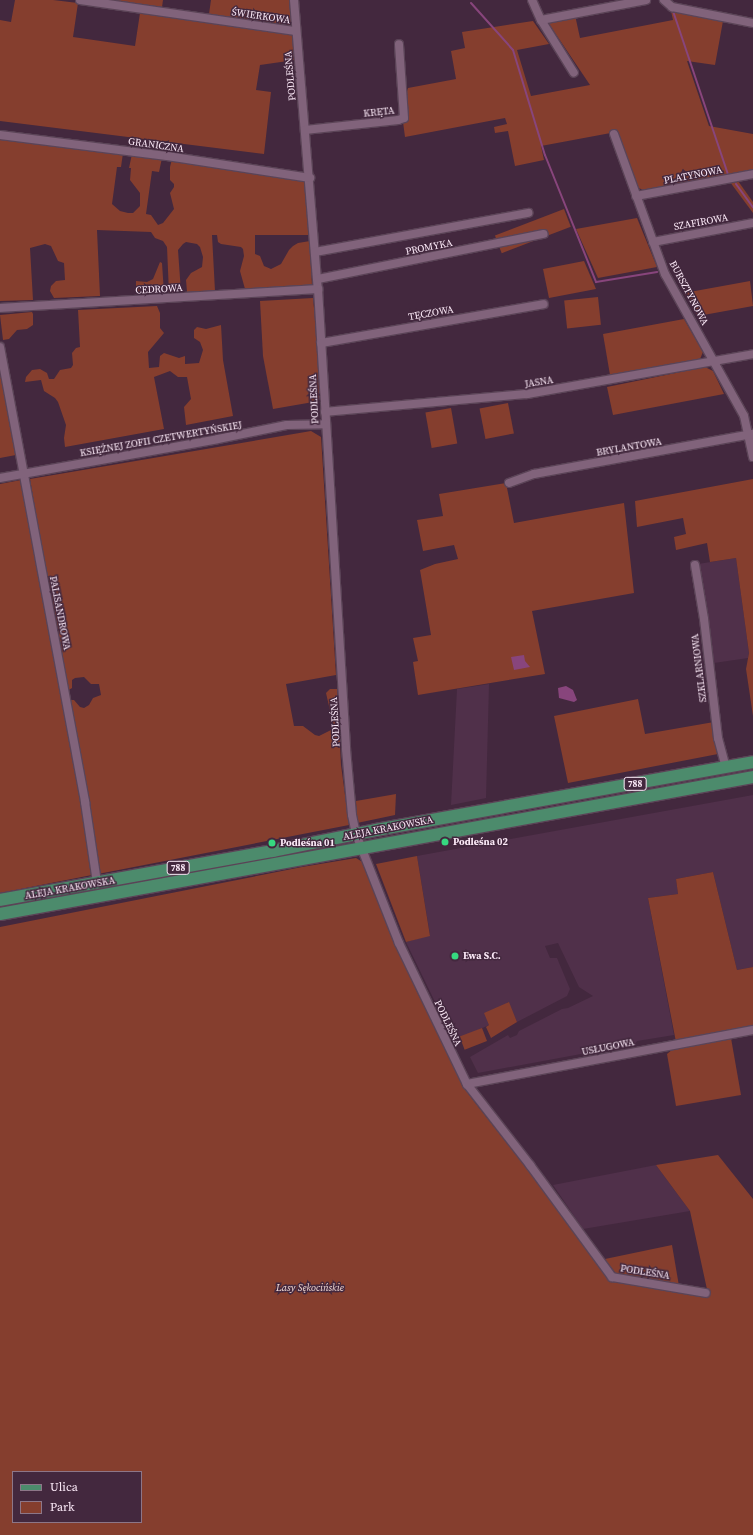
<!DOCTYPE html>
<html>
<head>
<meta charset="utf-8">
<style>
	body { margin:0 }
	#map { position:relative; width:753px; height:1535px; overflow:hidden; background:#43283e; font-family:"Source Serif 4",serif }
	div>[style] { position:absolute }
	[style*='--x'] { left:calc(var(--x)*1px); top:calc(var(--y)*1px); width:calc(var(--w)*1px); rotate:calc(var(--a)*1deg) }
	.built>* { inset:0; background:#50304a }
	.green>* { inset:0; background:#853e2e; transform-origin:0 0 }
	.water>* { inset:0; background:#88457c }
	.stream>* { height:2px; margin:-1px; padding:0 1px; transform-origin:1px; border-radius:1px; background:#88457c }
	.roads { filter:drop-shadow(1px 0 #5b4457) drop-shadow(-1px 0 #5b4457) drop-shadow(0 1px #5b4457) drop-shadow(0 -1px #5b4457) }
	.minor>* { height:8px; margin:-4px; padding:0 4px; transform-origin:4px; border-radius:4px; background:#81637b }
	.primary>* { height:12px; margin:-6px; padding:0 6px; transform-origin:6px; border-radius:6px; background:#4c8b6c }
	.dots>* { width:11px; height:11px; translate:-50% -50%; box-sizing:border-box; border:2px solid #43283e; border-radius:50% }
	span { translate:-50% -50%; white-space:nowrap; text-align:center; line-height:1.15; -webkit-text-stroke:3px #43283e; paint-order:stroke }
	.shield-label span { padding:1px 3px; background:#43283e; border:1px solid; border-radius:3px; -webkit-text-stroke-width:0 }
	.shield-label { font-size:9px; color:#fceaf8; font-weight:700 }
	.street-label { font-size:10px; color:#fceaf8 }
	.poi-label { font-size:10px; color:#fceaf8; font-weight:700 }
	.left { translate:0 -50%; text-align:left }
	.park-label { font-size:10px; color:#f5dcd6; font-style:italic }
	.legend { position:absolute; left:12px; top:1471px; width:130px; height:52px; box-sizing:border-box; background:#43283e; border:1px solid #8d7688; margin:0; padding:5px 7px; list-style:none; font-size:12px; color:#fceaf8 }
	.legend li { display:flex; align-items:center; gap:8px; height:20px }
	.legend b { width:20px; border:1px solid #8d7688 }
</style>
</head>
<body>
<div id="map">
	<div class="built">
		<i style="clip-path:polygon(736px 558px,749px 653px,748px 658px,714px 663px,707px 606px,702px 600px,698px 564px)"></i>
		<i style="clip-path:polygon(489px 684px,486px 798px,451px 805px,457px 689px)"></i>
		<i style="clip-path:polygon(753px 795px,753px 967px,737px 970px,713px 872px,676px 879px,678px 894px,648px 898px,674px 1035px,637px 1041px,635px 1044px,478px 1073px,470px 1057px,508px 1035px,510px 1038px,517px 1035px,519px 1031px,562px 1009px,568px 1008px,593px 996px,579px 987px,558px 943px,545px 946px,550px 958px,557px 958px,570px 989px,567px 996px,517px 1022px,508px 1002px,489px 1025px,454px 1041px,406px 942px,430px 935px,417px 856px)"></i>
		<i style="clip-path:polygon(656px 1165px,690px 1211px,583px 1229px,553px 1185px)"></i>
	</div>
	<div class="green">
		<i style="clip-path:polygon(15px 0,53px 0,78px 3px,73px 37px,135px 46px,140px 13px,293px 34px,295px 60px,260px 65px,256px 90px,271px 92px,264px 154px,0 121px,0 20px,11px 22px)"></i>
		<i style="clip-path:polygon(111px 0,163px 0,162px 7px)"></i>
		<i style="clip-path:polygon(211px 0,289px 0,292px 25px,209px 14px)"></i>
		<i style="clip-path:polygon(671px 11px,723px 21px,715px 65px,687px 61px,709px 126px,753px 134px,753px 172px,646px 191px,636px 187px,616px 132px,541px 146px,544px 160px,515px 166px,508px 131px,495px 133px,494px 127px,507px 124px,505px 118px,405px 137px,403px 122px,409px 117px,406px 95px,408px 88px,456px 79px,451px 51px,465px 48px,462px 32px,533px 21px,549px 44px,517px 50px,531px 96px,590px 85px,547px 21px,575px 15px,580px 38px,673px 20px)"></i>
		<i style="clip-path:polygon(0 138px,123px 153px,121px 167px,117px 167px,112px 204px,120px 211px,128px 213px,133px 213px,140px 206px,140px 193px,130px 180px,131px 168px,129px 168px,132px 154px,162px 158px,159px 172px,152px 171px,146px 214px,151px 215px,158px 225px,163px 223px,174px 209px,170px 193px,174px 187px,174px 184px,170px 180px,170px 167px,172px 159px,306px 181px,310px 235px,255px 235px,255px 254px,260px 256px,264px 266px,271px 269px,281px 264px,289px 250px,293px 246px,298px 243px,310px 241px,312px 286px,245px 289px,240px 271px,244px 256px,243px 249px,241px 247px,221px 244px,218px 242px,217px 235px,212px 235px,215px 291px,187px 292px,186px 280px,191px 273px,202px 267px,203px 257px,200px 247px,197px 244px,186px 242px,183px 244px,178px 250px,181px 292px,169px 293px,167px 247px,163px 241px,155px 238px,151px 232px,97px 230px,100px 296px,54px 298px,50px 291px,51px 286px,56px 281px,65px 280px,64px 263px,58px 261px,51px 246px,45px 244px,30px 248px,33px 300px,0 301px)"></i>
		<i style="clip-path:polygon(738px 181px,753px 202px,753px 213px,730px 182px)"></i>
		<i style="left:564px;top:209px;width:19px;height:74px;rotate:69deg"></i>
		<i style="clip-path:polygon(637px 218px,657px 267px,598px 278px,576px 229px)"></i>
		<i style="clip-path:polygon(584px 261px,596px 289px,549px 298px,543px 269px)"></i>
		<i style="clip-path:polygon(160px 262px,162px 263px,164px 293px,136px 294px,136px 281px,147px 282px,153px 279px)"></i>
		<i style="clip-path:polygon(750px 281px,753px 306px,698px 316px,684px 293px)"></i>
		<i style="left:598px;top:297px;width:28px;height:34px;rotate:84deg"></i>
		<i style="clip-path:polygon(313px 298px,318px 349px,319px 401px,273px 409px,263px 356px,260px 301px)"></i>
		<i style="clip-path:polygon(157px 306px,160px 313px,160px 328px,164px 333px,148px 352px,149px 368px,159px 367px,160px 356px,164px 353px,179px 358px,185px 356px,185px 364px,199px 363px,203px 350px,200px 342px,194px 338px,194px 330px,197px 327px,206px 329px,221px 325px,223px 360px,233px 416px,186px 425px,184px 407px,191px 399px,187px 377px,178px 377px,170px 371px,154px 377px,164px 429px,65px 447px,64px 438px,66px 425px,58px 402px,55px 398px,44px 391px,41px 380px,25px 382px,26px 377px,32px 370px,40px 369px,47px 373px,49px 379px,54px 379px,60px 370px,71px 368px,73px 365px,72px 353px,76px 348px,80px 347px,78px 310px)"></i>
		<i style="clip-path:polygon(32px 312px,33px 314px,33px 325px,27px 329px,17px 330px,9px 339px,3px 340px,0 315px)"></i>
		<i style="clip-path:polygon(684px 319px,703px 352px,700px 359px,610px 375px,603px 334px)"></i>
		<i style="clip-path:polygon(705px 367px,713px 371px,724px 394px,613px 415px,607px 387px)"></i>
		<i style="clip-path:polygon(0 369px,16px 455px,0 458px)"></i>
		<i style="left:508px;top:403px;width:31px;height:29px;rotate:79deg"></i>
		<i style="left:451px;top:408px;width:36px;height:26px;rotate:80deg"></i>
		<i style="clip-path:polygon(311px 431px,321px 437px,336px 675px,286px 684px,294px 726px,303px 726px,315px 735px,319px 736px,331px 730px,332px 719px,326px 693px,330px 689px,337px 689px,341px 765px,349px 825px,98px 874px,69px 700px,74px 700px,80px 707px,84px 708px,89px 705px,93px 698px,101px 695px,99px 684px,91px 684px,84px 677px,75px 678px,72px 680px,72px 688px,67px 691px,30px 479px)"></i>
		<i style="clip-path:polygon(753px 479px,753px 716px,746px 669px,749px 653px,736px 558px,710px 562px,707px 543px,676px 550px,674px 537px,686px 534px,683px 518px,637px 527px,635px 501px)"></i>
		<i style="clip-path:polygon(21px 480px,75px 761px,92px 875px,0 893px,0 484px)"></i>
		<i style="clip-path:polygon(506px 483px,514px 523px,624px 503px,634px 593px,532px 611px,545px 674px,418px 695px,413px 662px,418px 661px,413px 638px,431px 635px,420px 570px,435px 564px,458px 559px,454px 545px,423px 551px,417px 520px,443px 516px,439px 494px)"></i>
		<i style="clip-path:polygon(638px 699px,645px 734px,714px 722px,718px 754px,568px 783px,554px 716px)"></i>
		<i style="clip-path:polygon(396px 794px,395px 815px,357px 823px,356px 801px)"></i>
		<i style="clip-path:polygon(417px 856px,430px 936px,406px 942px,376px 864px)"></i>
		<i style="clip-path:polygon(evenodd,356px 858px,364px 863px,416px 990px,469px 1095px,575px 1230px,609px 1278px,708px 1294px,690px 1211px,656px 1165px,718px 1155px,753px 1199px,753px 1535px,0 1535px,0 927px,302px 867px,356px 858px,13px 1472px,141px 1472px,141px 1522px,13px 1522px,13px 1472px)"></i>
		<i style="clip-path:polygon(713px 872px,737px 970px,753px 967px,753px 1028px,676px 1042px,648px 898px,678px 894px,676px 879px)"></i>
		<i style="clip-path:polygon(509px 1002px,517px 1022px,491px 1038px,486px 1027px,489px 1025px,484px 1013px)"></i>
		<i style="left:482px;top:1028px;width:14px;height:24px;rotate:69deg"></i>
		<i style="clip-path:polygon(731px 1038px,741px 1095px,676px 1106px,667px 1054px,673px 1049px)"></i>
		<i style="clip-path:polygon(672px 1245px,679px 1286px,617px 1275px,605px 1259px)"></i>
	</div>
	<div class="water">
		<i style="clip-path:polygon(524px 655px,525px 661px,530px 667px,514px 670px,511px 657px)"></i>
		<i style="clip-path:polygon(566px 686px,573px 690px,577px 700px,574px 702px,559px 698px,558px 688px)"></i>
	</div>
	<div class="stream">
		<i style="--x:471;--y:3;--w:63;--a:48.2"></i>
		<i style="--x:513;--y:50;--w:110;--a:73.1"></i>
		<i style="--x:545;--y:155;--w:137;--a:68.1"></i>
		<i style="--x:596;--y:282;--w:62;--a:-9.3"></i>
		<i style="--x:673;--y:11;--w:172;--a:71.4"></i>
		<i style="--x:736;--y:184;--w:29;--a:54"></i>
	</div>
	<div class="roads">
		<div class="minor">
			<i style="--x:80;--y:0;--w:218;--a:8.2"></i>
			<i style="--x:294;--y:0;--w:290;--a:85.3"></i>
			<i style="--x:318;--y:289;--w:461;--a:86.5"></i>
			<i style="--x:346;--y:749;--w:66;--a:84.8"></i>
			<i style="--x:352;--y:815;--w:19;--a:78"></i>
			<i style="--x:356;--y:834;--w:117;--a:68.5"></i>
			<i style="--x:399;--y:943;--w:157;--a:64.3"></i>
			<i style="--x:467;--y:1084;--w:103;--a:52.1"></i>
			<i style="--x:530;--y:1165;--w:139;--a:53.8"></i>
			<i style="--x:612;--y:1277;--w:95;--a:9.7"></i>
			<i style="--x:532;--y:0;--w:22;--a:66"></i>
			<i style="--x:541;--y:20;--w:62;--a:58.1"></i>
			<i style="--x:664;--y:0;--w:11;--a:41"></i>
			<i style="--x:672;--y:7;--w:83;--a:11.2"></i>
			<i style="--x:541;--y:20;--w:107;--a:-10.8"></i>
			<i style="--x:305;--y:130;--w:94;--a:-6.1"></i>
			<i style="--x:398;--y:120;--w:6;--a:-18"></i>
			<i style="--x:404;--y:118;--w:74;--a:-93.9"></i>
			<i style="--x:614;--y:134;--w:149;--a:70"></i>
			<i style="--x:665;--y:274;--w:162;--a:60.9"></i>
			<i style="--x:744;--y:416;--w:42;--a:77.6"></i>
			<i style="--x:0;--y:135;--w:168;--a:7.2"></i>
			<i style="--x:167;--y:156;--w:145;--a:8.7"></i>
			<i style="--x:636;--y:196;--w:119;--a:-10.6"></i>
			<i style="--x:653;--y:242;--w:102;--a:-10.8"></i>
			<i style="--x:315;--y:252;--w:217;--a:-10.4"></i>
			<i style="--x:318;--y:279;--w:230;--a:-11.3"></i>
			<i style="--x:0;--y:308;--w:319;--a:-3.4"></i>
			<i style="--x:321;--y:343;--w:226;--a:-9.9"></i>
			<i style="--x:0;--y:347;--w:463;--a:79.4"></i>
			<i style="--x:85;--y:802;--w:81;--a:81.5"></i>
			<i style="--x:325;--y:412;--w:203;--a:-5.1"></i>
			<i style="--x:527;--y:394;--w:230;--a:-10"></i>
			<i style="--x:0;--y:478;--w:221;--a:-10.1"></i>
			<i style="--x:218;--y:439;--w:70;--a:-11.5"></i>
			<i style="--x:287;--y:425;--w:39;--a:-1"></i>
			<i style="--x:509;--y:483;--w:27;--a:-20"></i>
			<i style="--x:534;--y:474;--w:223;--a:-10.4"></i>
			<i style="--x:695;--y:565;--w:55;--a:80.5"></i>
			<i style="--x:704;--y:619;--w:120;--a:83.3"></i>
			<i style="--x:718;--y:738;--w:30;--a:75"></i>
			<i style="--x:467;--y:1084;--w:291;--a:-10.7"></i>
		</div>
		<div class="primary">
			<i style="--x:0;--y:900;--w:277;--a:-10.2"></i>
			<i style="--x:273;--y:851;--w:105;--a:-11.5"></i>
			<i style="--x:376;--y:830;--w:383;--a:-10.2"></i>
			<i style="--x:0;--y:914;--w:765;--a:-10.31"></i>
		</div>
	</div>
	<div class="dots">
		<i style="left:445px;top:842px;background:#36d880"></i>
		<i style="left:272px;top:843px;background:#36d880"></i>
		<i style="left:455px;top:956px;background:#36d880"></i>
	</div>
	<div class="shield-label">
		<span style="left:635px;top:784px">788</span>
		<span style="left:178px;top:868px">788</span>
	</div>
	<div class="street-label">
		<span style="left:261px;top:16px;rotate:8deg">ŚWIERKOWA</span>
		<span style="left:290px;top:76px;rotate:-95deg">PODLEŚNA</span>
		<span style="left:379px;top:112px;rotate:-6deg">KRĘTA</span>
		<span style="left:156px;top:145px;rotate:8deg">GRANICZNA</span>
		<span style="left:693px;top:175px;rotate:-11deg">PLATYNOWA</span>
		<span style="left:701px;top:222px;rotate:-10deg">SZAFIROWA</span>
		<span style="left:429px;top:247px;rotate:-11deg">PROMYKA</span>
		<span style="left:159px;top:289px;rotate:-3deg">CEDROWA</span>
		<span style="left:689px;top:293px;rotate:62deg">BURSZTYNOWA</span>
		<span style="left:431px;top:313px;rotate:-10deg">TĘCZOWA</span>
		<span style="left:539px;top:382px;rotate:-9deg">JASNA</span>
		<span style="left:314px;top:399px;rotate:-93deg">PODLEŚNA</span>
		<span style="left:161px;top:439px;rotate:-10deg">KSIĘŻNEJ ZOFII CZETWERTYŃSKIEJ</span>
		<span style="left:629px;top:447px;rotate:-10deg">BRYLANTOWA</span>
		<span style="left:60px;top:613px;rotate:79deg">PALISANDROWA</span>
		<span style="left:699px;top:668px;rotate:-97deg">SZKLARNIOWA</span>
		<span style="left:335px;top:722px;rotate:-93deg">PODLEŚNA</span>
		<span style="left:388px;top:828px;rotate:-11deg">ALEJA KRAKOWSKA</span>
		<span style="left:70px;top:888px;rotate:-10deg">ALEJA KRAKOWSKA</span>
		<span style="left:448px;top:1023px;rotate:64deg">PODLEŚNA</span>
		<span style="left:608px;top:1047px;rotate:-11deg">USŁUGOWA</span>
		<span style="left:645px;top:1272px;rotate:9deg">PODLEŚNA</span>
	</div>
	<div class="poi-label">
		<span class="left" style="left:453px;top:842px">Podleśna 02</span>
		<span class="left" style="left:280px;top:843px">Podleśna 01</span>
		<span class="left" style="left:463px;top:956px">Ewa S.C.</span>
	</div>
	<div class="park-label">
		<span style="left:310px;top:1288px">Lasy Sękocińskie</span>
	</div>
	<ul class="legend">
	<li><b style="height:5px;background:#4c8b6c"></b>Ulica</li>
	<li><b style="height:11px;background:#853e2e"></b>Park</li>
	</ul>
</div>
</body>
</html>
